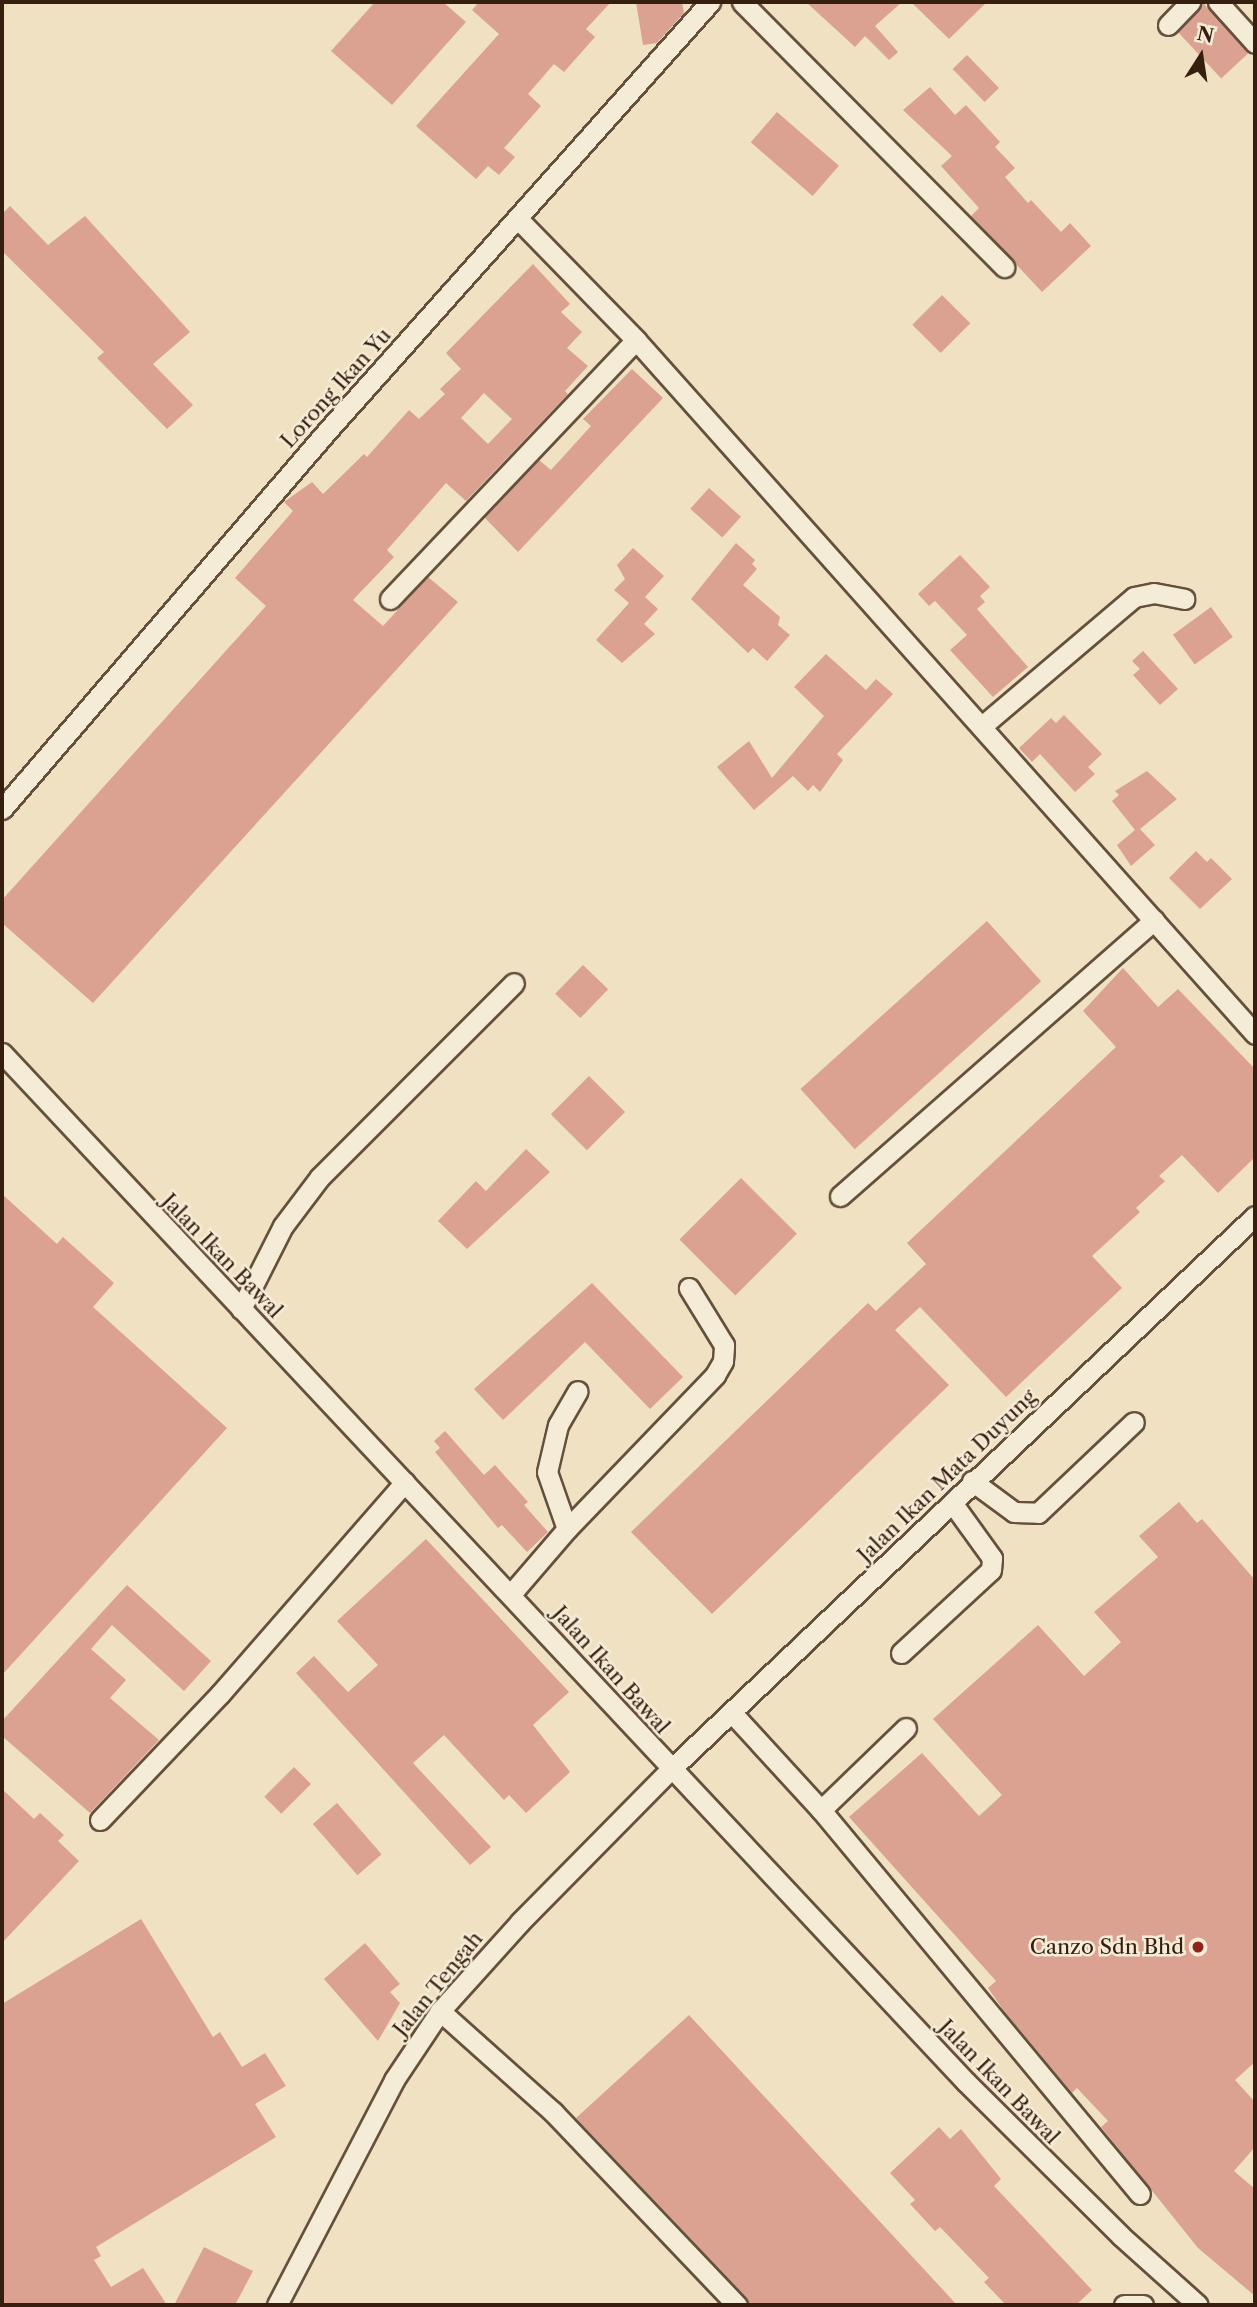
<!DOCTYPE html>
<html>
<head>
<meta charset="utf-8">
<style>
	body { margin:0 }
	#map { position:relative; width:1257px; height:2307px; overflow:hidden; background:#f0e1c2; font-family:"Libre Caslon Text",serif }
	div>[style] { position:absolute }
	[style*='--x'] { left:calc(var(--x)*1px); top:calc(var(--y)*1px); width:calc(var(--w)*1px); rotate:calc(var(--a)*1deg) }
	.building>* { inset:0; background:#dba292; transform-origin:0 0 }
	.roads { filter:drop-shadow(2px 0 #65503c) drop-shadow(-2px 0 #65503c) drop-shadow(0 2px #65503c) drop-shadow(0 -2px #65503c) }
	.minor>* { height:19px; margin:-9.5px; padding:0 9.5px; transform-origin:9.5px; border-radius:9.5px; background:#f5ecd7 }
	.dots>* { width:19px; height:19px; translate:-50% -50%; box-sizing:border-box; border:4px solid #f5ecd7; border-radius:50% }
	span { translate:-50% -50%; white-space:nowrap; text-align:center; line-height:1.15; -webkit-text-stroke:5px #f5ecd7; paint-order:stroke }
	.street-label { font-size:21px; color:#371f10 }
	.poi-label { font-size:21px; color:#371f10 }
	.right { translate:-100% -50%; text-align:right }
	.frame { position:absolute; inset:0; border:4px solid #371f10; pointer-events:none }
	.north { position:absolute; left:1166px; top:21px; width:70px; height:70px; -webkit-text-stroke:5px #f5ecd7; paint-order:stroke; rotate:12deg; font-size:19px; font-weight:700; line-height:28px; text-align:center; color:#371f10 }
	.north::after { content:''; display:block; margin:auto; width:24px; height:32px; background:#371f10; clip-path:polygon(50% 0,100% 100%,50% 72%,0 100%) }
</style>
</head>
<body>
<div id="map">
	<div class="building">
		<i style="clip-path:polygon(375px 2px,443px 2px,466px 22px,392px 105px,331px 51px)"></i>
		<i style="clip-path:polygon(479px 2px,611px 2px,586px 29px,595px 37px,564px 72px,554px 64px,528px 94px,541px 106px,504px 148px,515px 157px,499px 175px,488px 166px,476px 179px,416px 126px,499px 34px,472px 10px)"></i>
		<i style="clip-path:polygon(636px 2px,682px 2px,684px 13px,657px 43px,643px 45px)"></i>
		<i style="clip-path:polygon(806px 2px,902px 2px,875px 26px,898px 52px,889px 60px,865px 36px,855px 47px)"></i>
		<i style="clip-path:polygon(911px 2px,987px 2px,949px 39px)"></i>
		<i style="left:1202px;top:2px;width:69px;height:38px;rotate:47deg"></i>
		<i style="left:967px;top:55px;width:46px;height:20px;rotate:46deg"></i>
		<i style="clip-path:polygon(930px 87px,955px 115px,966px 105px,1000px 142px,995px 147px,1015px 168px,1005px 177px,1028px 203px,1031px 200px,1061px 232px,1070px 223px,1091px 246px,1042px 292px,971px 216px,979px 208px,941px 166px,952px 156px,903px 110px)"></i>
		<i style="left:777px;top:112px;width:82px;height:40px;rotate:41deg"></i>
		<i style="clip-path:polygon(10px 206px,48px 245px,85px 216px,190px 332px,153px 364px,193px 405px,167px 429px,97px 358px,104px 352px,2px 251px,2px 214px)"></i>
		<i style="clip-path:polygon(evenodd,533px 264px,570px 304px,561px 312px,582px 332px,567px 348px,588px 366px,565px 391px,568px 394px,466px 501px,446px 483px,387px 550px,394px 557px,353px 600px,383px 626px,428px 577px,458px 602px,93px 1003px,2px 923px,2px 900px,266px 606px,235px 578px,293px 511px,284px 502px,312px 482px,323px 494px,364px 454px,367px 457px,409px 410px,419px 419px,445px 394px,440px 389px,461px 369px,446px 353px,533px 264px,484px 393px,512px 419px,488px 444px,461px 418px,484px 393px)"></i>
		<i style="left:942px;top:295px;width:40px;height:42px;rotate:45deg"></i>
		<i style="clip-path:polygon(632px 369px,663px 398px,518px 552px,484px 517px,539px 460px,551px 470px,591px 426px,583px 419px)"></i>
		<i style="left:709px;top:488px;width:43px;height:28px;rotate:42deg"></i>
		<i style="clip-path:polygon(736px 543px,755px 560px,752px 564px,757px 569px,743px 585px,780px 617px,778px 625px,790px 635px,767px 661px,753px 648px,748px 653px,691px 599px)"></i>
		<i style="clip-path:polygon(633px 548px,664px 576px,645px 597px,658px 609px,644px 624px,655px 634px,622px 663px,596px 640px,629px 603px,614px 590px,625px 579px,617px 565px)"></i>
		<i style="clip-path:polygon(960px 555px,990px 587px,980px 596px,985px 602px,977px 609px,1028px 667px,993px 697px,950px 650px,967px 635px,935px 601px,929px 606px,918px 594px)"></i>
		<i style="left:1211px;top:607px;width:37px;height:47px;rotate:54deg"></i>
		<i style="clip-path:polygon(1143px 651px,1178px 689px,1160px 705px,1133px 675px,1140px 669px,1132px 661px)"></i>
		<i style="clip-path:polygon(826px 654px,866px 690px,876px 679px,893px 694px,837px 754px,843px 760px,820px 792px,813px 785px,808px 791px,793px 776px,754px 810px,717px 767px,749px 741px,772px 778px,824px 716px,794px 687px)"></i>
		<i style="clip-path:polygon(1064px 715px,1102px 754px,1088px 767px,1095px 774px,1075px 792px,1040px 754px,1032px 762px,1019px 748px,1051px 718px,1056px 723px)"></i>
		<i style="clip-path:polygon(1147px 771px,1177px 799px,1140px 829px,1155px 845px,1131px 866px,1117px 845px,1135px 830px,1112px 801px,1119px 795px,1115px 791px)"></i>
		<i style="clip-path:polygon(1196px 851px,1207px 862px,1211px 858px,1232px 879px,1200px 909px,1169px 878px)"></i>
		<i style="left:987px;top:921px;width:81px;height:251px;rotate:48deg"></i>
		<i style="left:583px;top:965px;width:35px;height:40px;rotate:44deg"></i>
		<i style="clip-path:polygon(1123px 968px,1158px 1007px,1178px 989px,1255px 1069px,1255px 1157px,1218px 1193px,1182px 1155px,1159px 1176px,1165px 1181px,1136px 1208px,1140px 1212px,1092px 1256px,1122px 1288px,1006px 1397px,920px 1307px,895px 1330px,949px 1385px,712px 1614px,631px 1532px,868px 1303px,876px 1311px,926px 1264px,907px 1243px,1116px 1047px,1083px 1011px)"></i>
		<i style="left:589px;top:1076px;width:51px;height:54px;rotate:45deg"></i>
		<i style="clip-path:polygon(526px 1149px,550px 1172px,467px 1249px,438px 1221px,476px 1181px,486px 1191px)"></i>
		<i style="left:741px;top:1178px;width:79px;height:87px;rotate:45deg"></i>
		<i style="clip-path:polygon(2px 1194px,57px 1244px,63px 1237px,114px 1283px,93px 1307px,227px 1428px,2px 1675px)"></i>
		<i style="clip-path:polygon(592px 1283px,683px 1377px,650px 1409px,585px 1342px,503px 1420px,474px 1389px)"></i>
		<i style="clip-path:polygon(445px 1431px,484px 1475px,495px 1465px,528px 1502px,524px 1505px,548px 1532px,527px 1552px,502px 1525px,498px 1528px,435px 1452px,440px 1448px,434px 1441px)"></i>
		<i style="clip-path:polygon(1179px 1502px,1197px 1523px,1202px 1519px,1255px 1580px,1255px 2062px,1235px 2080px,1255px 2102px,1255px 2147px,1234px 2171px,1255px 2189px,1255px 2296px,1198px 2248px,1101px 2127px,1108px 2121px,1077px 2088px,1072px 2093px,1004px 2011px,988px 1988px,996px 1981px,849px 1817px,922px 1753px,979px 1816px,1002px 1795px,933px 1719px,1038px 1625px,1084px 1676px,1121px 1642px,1094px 1612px,1158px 1557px,1139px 1536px)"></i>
		<i style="clip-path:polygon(426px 1539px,569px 1692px,533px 1725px,570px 1772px,526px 1813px,509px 1795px,504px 1800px,444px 1735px,413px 1763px,491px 1847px,470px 1865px,296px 1673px,314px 1656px,348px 1692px,378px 1665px,337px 1621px)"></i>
		<i style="clip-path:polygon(127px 1585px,211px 1661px,184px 1691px,112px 1625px,91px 1649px,126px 1680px,110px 1698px,159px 1740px,90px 1813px,2px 1736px,2px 1721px)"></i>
		<i style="left:294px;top:1767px;width:24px;height:42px;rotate:45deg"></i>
		<i style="clip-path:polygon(2px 1789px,34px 1819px,40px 1813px,64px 1835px,58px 1841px,79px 1861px,2px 1943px)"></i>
		<i style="left:337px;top:1803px;width:68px;height:32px;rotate:49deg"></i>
		<i style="clip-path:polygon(141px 1919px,213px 2037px,220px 2032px,242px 2067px,265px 2053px,286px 2086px,255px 2104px,276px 2137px,96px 2247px,101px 2256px,94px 2260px,111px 2287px,143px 2268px,167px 2305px,2px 2305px,2px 2004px)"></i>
		<i style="clip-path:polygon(365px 1943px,400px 1984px,390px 1992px,400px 2003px,378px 2041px,324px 1979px)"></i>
		<i style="clip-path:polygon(689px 2015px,957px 2305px,749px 2305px,746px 2297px,576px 2118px)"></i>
		<i style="clip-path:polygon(939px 2127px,950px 2139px,961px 2129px,1001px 2179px,994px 2186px,1092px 2290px,1076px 2305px,1006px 2305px,984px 2282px,989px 2278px,940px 2227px,935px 2231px,910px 2204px,915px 2200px,890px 2173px)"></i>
		<i style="clip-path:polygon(204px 2247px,253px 2271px,235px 2305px,174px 2305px)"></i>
	</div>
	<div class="roads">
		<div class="minor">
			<i style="--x:742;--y:2;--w:373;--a:45.3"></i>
			<i style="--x:1218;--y:2;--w:55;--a:47.9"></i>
			<i style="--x:1168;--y:25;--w:32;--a:-46"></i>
			<i style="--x:518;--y:219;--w:169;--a:45.7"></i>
			<i style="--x:636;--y:340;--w:930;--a:48.27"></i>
			<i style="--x:390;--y:599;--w:357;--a:-46.5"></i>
			<i style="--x:982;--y:726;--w:199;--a:-40.3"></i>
			<i style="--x:1134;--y:597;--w:20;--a:-11"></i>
			<i style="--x:1154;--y:593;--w:31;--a:11"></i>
			<i style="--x:2;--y:809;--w:500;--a:-49.3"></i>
			<i style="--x:328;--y:430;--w:574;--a:-48.25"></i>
			<i style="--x:2;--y:1053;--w:1410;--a:46.87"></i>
			<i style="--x:966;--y:2082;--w:218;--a:44.8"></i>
			<i style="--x:1121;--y:2236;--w:103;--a:41.9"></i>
			<i style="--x:840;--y:1196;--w:418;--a:-41.3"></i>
			<i style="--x:241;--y:1309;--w:93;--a:-63.2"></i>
			<i style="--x:283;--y:1226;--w:61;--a:-52.9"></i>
			<i style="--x:320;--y:1177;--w:274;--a:-45"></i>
			<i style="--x:972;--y:1481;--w:52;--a:36.4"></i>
			<i style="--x:1014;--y:1512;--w:24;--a:2"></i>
			<i style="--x:1038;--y:1513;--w:132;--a:-43.5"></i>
			<i style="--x:567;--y:1529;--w:214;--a:-46.1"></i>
			<i style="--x:715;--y:1375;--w:16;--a:-60"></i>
			<i style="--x:723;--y:1361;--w:16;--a:-86"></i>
			<i style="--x:724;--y:1345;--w:67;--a:-121.6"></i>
			<i style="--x:511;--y:1594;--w:86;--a:-49.3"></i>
			<i style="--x:567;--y:1529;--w:60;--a:-109.3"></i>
			<i style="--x:547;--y:1472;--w:48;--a:-76.8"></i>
			<i style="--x:558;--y:1425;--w:39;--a:-60"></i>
			<i style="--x:901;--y:1653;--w:122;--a:-42.7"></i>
			<i style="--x:991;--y:1570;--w:12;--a:-85"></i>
			<i style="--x:992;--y:1558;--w:67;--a:-125.8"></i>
			<i style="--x:733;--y:1714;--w:130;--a:47.5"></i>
			<i style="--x:821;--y:1810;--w:499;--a:50.3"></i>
			<i style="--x:821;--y:1810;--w:118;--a:-44"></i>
			<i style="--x:100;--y:1820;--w:174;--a:-46.4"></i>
			<i style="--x:220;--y:1694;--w:281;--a:-48.9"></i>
			<i style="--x:440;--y:2011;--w:152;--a:41.8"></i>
			<i style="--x:553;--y:2112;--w:267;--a:46.4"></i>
			<i style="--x:277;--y:2305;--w:254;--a:-62.5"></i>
			<i style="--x:394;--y:2080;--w:83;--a:-56.3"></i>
			<i style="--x:440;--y:2011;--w:120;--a:-48"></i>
			<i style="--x:520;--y:1922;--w:215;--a:-45.4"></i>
			<i style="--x:671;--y:1769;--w:804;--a:-43.44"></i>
			<i style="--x:1124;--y:2305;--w:19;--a:0"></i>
		</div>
	</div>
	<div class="dots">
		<i style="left:1198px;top:1947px;background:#8f2418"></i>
	</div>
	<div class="street-label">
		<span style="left:336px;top:388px;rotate:-48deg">Lorong Ikan Yu</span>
		<span style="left:222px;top:1256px;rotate:46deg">Jalan Ikan Bawal</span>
		<span style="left:947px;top:1476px;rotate:-44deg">Jalan Ikan Mata Duyung</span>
		<span style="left:611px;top:1670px;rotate:48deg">Jalan Ikan Bawal</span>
		<span style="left:438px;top:1984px;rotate:-51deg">Jalan Tengah</span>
		<span style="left:999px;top:2082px;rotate:46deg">Jalan Ikan Bawal</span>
	</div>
	<div class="poi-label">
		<span class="right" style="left:1184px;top:1947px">Canzo Sdn Bhd</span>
	</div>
	<div class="frame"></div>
	<div class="north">N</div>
</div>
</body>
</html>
